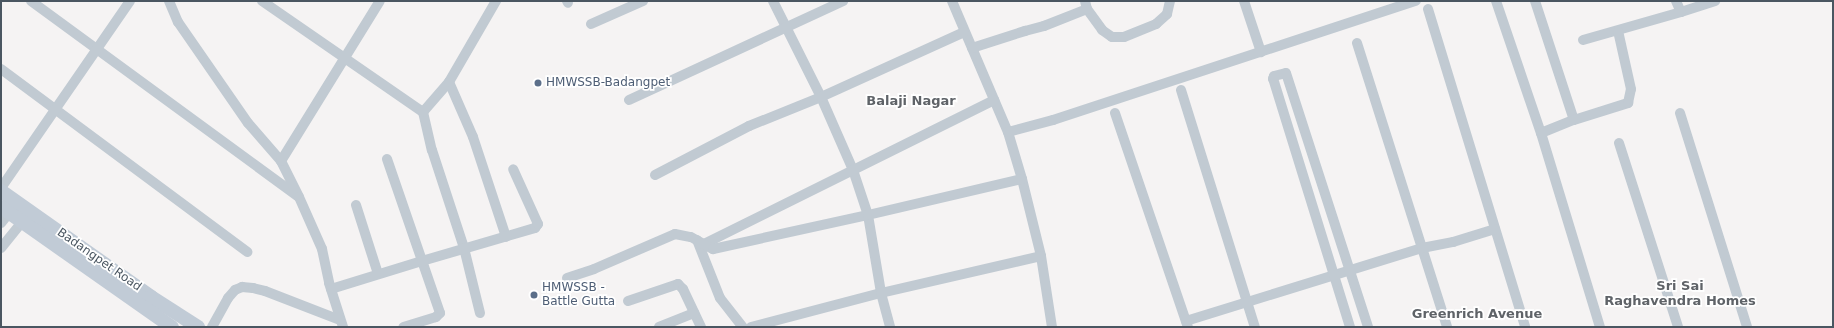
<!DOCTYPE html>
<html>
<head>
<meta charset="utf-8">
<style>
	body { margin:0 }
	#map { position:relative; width:1834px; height:328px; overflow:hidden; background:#f5f3f3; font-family:"DejaVu Sans",sans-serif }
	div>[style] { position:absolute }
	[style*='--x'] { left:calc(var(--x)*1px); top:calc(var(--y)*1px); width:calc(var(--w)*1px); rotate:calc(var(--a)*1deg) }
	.minor>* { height:10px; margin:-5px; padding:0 5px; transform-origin:5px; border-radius:5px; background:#c1cad2 }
	.secondary>* { height:14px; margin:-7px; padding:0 7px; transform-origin:7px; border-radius:7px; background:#c1cbd6 }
	.dots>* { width:11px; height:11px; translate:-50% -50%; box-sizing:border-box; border:2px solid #fff; border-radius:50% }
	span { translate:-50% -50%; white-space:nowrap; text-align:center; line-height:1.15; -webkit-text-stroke:3.5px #fff; paint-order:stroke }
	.service-label { font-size:12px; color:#4e5e75 }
	.left { translate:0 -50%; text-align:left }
	.street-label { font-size:12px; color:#4a5661 }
	.neighbourhood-label { font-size:13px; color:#5f6368; font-weight:700 }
	.frame { position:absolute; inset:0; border:2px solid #4a5661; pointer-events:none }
</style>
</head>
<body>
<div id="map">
	<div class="minor">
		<i style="--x:31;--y:1;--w:330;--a:36.2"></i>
		<i style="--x:169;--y:1;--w:23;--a:67"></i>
		<i style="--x:178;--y:22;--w:123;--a:55.3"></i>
		<i style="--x:248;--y:123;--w:50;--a:49"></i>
		<i style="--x:281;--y:161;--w:40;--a:63.4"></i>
		<i style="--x:299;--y:197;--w:57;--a:66.1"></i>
		<i style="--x:322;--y:249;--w:35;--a:78"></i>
		<i style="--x:329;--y:283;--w:46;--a:72.3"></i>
		<i style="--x:262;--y:1;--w:196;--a:34.6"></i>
		<i style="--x:423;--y:112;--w:39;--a:77"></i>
		<i style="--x:432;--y:150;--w:103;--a:71.9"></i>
		<i style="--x:464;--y:248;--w:67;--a:76.2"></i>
		<i style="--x:567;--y:1;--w:2;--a:63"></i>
		<i style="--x:773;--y:1;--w:107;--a:63.4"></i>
		<i style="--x:821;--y:97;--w:80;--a:66.3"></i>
		<i style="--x:853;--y:170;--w:47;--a:71.6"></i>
		<i style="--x:868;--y:215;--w:79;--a:80.5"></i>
		<i style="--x:881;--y:293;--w:35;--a:75"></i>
		<i style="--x:952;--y:1;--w:142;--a:66.9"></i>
		<i style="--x:1008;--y:132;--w:49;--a:73.4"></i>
		<i style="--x:1022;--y:179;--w:79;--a:76.1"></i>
		<i style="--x:1041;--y:256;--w:72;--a:81.2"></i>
		<i style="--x:1244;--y:1;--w:54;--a:71.6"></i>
		<i style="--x:1496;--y:1;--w:139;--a:71.2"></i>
		<i style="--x:1541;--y:133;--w:203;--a:73.1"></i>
		<i style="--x:1535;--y:1;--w:125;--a:71.9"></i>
		<i style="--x:1676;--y:1;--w:12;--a:66"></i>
		<i style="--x:1681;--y:12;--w:36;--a:-18"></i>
		<i style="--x:1087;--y:9;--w:26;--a:54"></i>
		<i style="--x:1102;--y:30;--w:12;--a:35"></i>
		<i style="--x:1112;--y:37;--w:12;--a:0"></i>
		<i style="--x:1124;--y:37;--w:35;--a:-22"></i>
		<i style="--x:1156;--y:24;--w:15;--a:-42"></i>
		<i style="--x:1167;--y:14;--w:13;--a:-77"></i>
		<i style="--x:1428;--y:9;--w:332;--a:73"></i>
		<i style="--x:591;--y:24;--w:57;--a:-23.9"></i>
		<i style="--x:1583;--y:40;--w:102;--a:-15.9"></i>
		<i style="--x:1357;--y:43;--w:298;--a:72.4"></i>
		<i style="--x:972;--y:48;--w:56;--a:-17.8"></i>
		<i style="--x:1025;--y:31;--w:20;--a:-15"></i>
		<i style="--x:1044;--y:26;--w:46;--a:-21.6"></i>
		<i style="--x:1087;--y:9;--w:8;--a:-104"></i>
		<i style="--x:1;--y:69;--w:307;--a:36.6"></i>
		<i style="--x:449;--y:82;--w:60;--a:66.4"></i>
		<i style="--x:473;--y:137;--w:105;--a:71.7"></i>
		<i style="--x:1181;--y:90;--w:248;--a:72.7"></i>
		<i style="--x:629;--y:100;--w:236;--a:-24.8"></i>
		<i style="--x:423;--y:112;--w:40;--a:-49"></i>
		<i style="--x:449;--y:82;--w:94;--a:-59.9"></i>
		<i style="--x:1115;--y:113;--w:226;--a:71.2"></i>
		<i style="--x:1680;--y:113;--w:224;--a:72.6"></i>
		<i style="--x:1008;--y:132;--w:47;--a:-14.9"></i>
		<i style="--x:1053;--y:120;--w:382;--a:-18.2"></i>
		<i style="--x:1541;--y:133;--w:35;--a:-22"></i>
		<i style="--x:1574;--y:120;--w:57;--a:-17.5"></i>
		<i style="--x:1628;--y:103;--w:14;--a:-78"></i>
		<i style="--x:1631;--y:89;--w:59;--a:-102.6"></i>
		<i style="--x:1619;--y:143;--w:193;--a:72.2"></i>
		<i style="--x:387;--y:159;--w:163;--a:71"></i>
		<i style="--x:440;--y:313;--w:6;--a:135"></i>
		<i style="--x:436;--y:317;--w:34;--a:163"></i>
		<i style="--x:281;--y:161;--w:188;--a:-58.3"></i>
		<i style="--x:655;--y:175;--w:106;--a:-27.5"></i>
		<i style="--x:749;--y:126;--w:78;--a:-21.9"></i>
		<i style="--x:821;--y:97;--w:157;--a:-24.4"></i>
		<i style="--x:1;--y:188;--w:227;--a:-55.4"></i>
		<i style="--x:356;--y:205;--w:72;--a:72.3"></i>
		<i style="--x:1;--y:223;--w:13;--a:-51"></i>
		<i style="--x:697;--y:240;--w:62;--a:68.4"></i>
		<i style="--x:720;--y:298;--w:37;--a:52"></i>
		<i style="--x:704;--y:244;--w:324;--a:-26.4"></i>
		<i style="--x:1;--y:248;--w:32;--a:-51"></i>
		<i style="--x:567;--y:278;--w:28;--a:-18"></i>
		<i style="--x:594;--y:269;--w:88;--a:-23.4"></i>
		<i style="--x:675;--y:234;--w:16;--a:11"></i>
		<i style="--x:691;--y:237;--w:25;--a:29"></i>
		<i style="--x:713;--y:249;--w:159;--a:-12.4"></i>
		<i style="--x:868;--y:215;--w:158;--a:-13.2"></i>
		<i style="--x:331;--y:289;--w:95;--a:-17.1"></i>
		<i style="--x:422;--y:261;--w:118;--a:-16.3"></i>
		<i style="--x:535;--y:228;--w:5;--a:-53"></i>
		<i style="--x:538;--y:224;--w:60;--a:-114.4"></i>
		<i style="--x:628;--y:301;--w:53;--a:-18.8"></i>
		<i style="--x:678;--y:284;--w:7;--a:45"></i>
		<i style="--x:683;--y:289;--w:42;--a:64.7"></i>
		<i style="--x:1186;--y:321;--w:247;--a:-17.2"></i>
		<i style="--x:1422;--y:248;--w:32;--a:-11"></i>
		<i style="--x:1453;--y:242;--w:44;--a:-17.2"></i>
		<i style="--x:212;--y:327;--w:33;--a:-61"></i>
		<i style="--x:228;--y:298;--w:11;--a:-49"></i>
		<i style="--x:235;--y:290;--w:8;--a:-23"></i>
		<i style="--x:242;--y:287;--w:11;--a:5"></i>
		<i style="--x:253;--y:288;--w:12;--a:14"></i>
		<i style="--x:265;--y:291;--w:80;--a:21.1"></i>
		<i style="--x:659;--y:327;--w:38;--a:-22"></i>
		<i style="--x:751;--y:327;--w:134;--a:-14.7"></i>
		<i style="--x:881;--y:293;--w:164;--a:-13"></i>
		<i style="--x:1350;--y:327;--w:260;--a:-107.2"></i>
		<i style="--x:1273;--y:79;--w:3;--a:-72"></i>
		<i style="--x:1274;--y:76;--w:12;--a:-14"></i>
		<i style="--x:1286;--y:73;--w:267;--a:72.1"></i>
	</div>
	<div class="secondary">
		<i style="--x:1;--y:191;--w:184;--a:35.2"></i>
		<i style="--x:151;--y:297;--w:56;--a:32.6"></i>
		<i style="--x:1;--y:207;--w:209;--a:35.1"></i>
	</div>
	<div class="dots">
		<i style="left:538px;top:83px;background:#5c6f8a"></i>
		<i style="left:534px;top:295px;background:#5c6f8a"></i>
	</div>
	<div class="service-label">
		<span class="left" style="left:546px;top:83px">HMWSSB-Badangpet</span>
		<span class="left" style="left:542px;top:295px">HMWSSB -<br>Battle Gutta</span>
	</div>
	<div class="street-label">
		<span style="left:99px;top:260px;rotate:35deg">Badangpet Road</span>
	</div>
	<div class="neighbourhood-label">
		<span style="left:911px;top:101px">Balaji Nagar</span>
		<span style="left:1680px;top:294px">Sri Sai<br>Raghavendra Homes</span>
		<span style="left:1477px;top:314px">Greenrich Avenue</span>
	</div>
	<div class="frame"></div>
</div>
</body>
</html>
